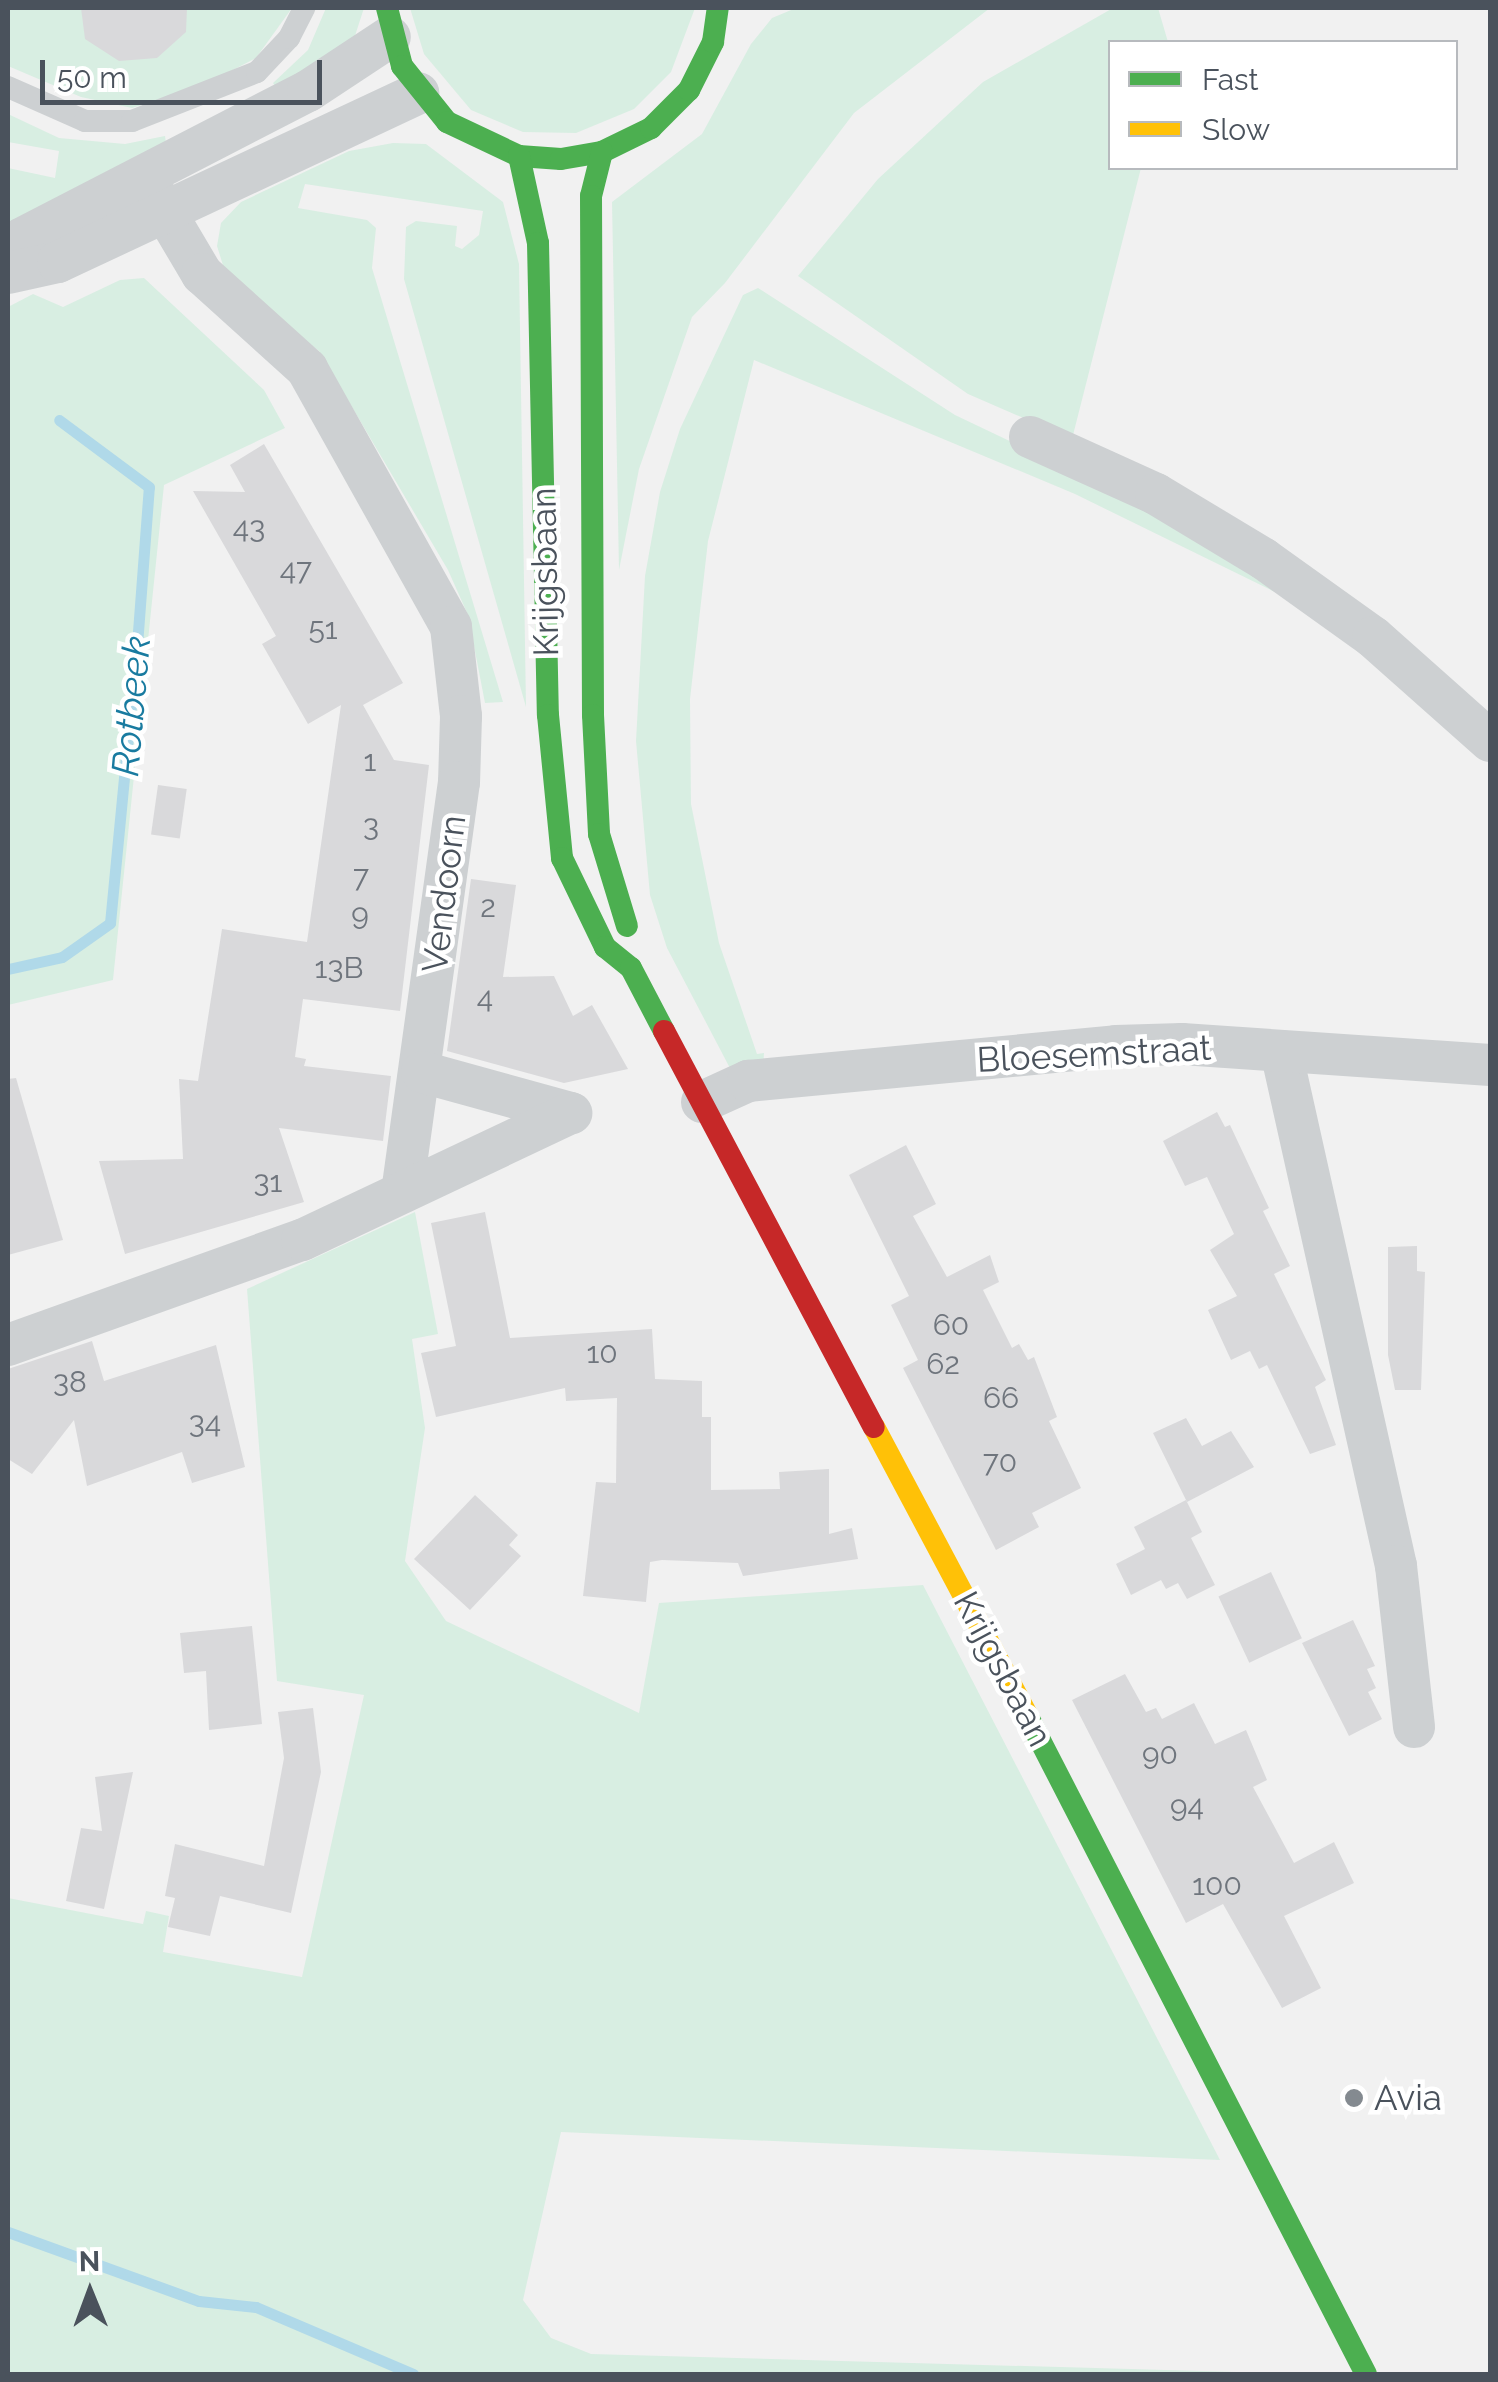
<!DOCTYPE html>
<html>
<head>
<meta charset="utf-8">
<style>
	body { margin:0 }
	#map { position:relative; width:1498px; height:2382px; overflow:hidden; background:#f1f1f1; font-family:Raleway,sans-serif }
	div>[style] { position:absolute }
	[style*='--x'] { left:calc(var(--x)*1px); top:calc(var(--y)*1px); width:calc(var(--w)*1px); rotate:calc(var(--a)*1deg) }
	.green>* { inset:0; background:#d8eee2 }
	.stream>* { height:11px; margin:-5.5px; padding:0 5.5px; transform-origin:5.5px; border-radius:5.5px; background:#b0d9e9 }
	.building>* { inset:0; background:#d9d9db; transform-origin:0 0 }
	.lane>* { height:22px; margin:-11px; padding:0 11px; transform-origin:11px; border-radius:11px; background:#cdd0d2 }
	.street>* { height:42px; margin:-21px; padding:0 21px; transform-origin:21px; border-radius:21px; background:#cdd0d2 }
	.fast>* { height:22px; margin:-11px; padding:0 11px; transform-origin:11px; border-radius:11px; background:#4caf50 }
	.slow>* { height:22px; margin:-11px; padding:0 11px; transform-origin:11px; border-radius:11px; background:#ffc107 }
	.jam>* { height:22px; margin:-11px; padding:0 11px; transform-origin:11px; border-radius:11px; background:#c62828 }
	.dots>* { width:28px; height:28px; translate:-50% -50%; box-sizing:border-box; border:5px solid #fff; border-radius:50% }
	span { translate:-50% -50%; white-space:nowrap; text-align:center; line-height:1.15; -webkit-text-stroke:9px #fff; paint-order:stroke }
	.number-label { font-size:30px; color:#6f757d }
	.number-label span { -webkit-text-stroke-width:0 }
	.street-label { font-size:35px; color:#4a525c }
	.poi-label { font-size:35px; color:#4a525c }
	.left { translate:0 -50%; text-align:left }
	.water-label { font-size:38px; color:#197ba0; font-style:italic }
	.frame { position:absolute; inset:0; border:10px solid #4a525c; pointer-events:none }
	.legend { position:absolute; left:1108px; top:40px; width:350px; height:130px; box-sizing:border-box; background:#fff; border:2px solid #b7babe; margin:0; padding:12px 18px; list-style:none; font-size:30px; color:#4a525c }
	.legend li { display:flex; align-items:center; gap:20px; height:50px }
	.legend b { width:50px; border:2px solid #b7babe }
	.north { position:absolute; left:40px; top:2242px; width:100px; height:100px; -webkit-text-stroke:8px #fff; paint-order:stroke; rotate:359deg; font-size:28px; font-weight:700; line-height:40px; text-align:center; color:#4a525c }
	.north::after { content:''; display:block; margin:auto; width:35px; height:45px; background:#4a525c; clip-path:polygon(50% 0,100% 100%,50% 72%,0 100%) }
	.scale { position:absolute; left:40px; top:60px; width:282px; height:45px; box-sizing:border-box; border:5px solid #4a525c; border-top:0; padding-left:12px; font-size:30px; line-height:35px; white-space:nowrap; color:#4a525c; -webkit-text-stroke:8px #fff; paint-order:stroke }
</style>
</head>
<body>
<div id="map">
	<div class="green">
		<i style="clip-path:polygon(8px 8px,292px 8px,256px 58px,202px 86px,132px 108px,81px 97px,8px 66px)"></i>
		<i style="clip-path:polygon(326px 8px,364px 8px,352px 45px,279px 92px,273px 83px,308px 50px)"></i>
		<i style="clip-path:polygon(410px 8px,695px 8px,671px 72px,634px 109px,576px 133px,523px 132px,471px 110px,424px 54px)"></i>
		<i style="clip-path:polygon(796px 8px,990px 8px,854px 113px,725px 283px,692px 317px,639px 469px,619px 570px,612px 202px,702px 134px,751px 44px,772px 18px)"></i>
		<i style="clip-path:polygon(1113px 8px,1158px 8px,1168px 42px,1110px 42px,1110px 168px,1141px 168px,1072px 439px,968px 394px,798px 276px,878px 179px,983px 82px)"></i>
		<i style="clip-path:polygon(8px 114px,59px 138px,125px 144px,165px 136px,167px 150px,8px 229px,8px 168px,55px 178px,59px 151px,8px 142px)"></i>
		<i style="clip-path:polygon(393px 143px,426px 144px,503px 202px,519px 264px,526px 707px,404px 279px,406px 227px,416px 221px,457px 226px,455px 246px,462px 249px,479px 235px,483px 211px,305px 184px,298px 208px,367px 220px,376px 228px,372px 268px,503px 702px,485px 703px,468px 615px,448px 570px,319px 351px,227px 278px,217px 246px,221px 223px,241px 202px,349px 151px)"></i>
		<i style="clip-path:polygon(144px 278px,264px 390px,285px 428px,164px 485px,113px 980px,8px 1005px,8px 307px,33px 294px,63px 307px,120px 280px)"></i>
		<i style="clip-path:polygon(758px 288px,955px 415px,1180px 522px,1283px 596px,1075px 494px,754px 360px,708px 541px,690px 699px,691px 804px,719px 943px,757px 1054px,764px 1053px,763px 1066px,732px 1072px,667px 948px,650px 895px,636px 741px,645px 576px,660px 492px,680px 429px,743px 295px)"></i>
		<i style="clip-path:polygon(415px 1212px,438px 1334px,412px 1339px,425px 1428px,405px 1561px,446px 1621px,639px 1713px,659px 1603px,923px 1585px,1220px 2160px,561px 2132px,523px 2300px,551px 2338px,591px 2354px,1309px 2374px,8px 2374px,8px 1898px,143px 1924px,146px 1911px,169px 1916px,163px 1952px,302px 1977px,364px 1695px,277px 1681px,247px 1289px)"></i>
	</div>
	<div class="stream">
		<i style="--x:8;--y:969;--w:55;--a:-12.5"></i>
		<i style="--x:62;--y:957;--w:59;--a:-35.3"></i>
		<i style="--x:110;--y:923;--w:279;--a:-84.5"></i>
		<i style="--x:137;--y:645;--w:158;--a:-85.7"></i>
		<i style="--x:149;--y:487;--w:112;--a:-143.3"></i>
		<i style="--x:8;--y:2232;--w:203;--a:19.9"></i>
		<i style="--x:199;--y:2301;--w:57;--a:6"></i>
		<i style="--x:256;--y:2307;--w:171;--a:23.1"></i>
	</div>
	<div class="building">
		<i style="clip-path:polygon(81px 8px,187px 8px,186px 32px,157px 58px,119px 61px,85px 39px)"></i>
		<i style="clip-path:polygon(264px 444px,403px 683px,363px 705px,394px 760px,429px 765px,400px 1011px,303px 999px,295px 1057px,306px 1059px,304px 1066px,391px 1076px,383px 1141px,279px 1128px,304px 1202px,125px 1254px,99px 1161px,183px 1159px,179px 1079px,198px 1081px,222px 929px,307px 942px,341px 705px,308px 724px,262px 644px,276px 636px,193px 491px,245px 492px,230px 465px)"></i>
		<i style="left:158px;top:785px;width:29px;height:50px;rotate:8deg"></i>
		<i style="clip-path:polygon(471px 879px,516px 885px,503px 977px,554px 976px,573px 1016px,592px 1005px,628px 1069px,564px 1083px,447px 1051px)"></i>
		<i style="clip-path:polygon(16px 1078px,63px 1240px,8px 1255px,8px 1079px)"></i>
		<i style="clip-path:polygon(1217px 1112px,1225px 1127px,1230px 1125px,1269px 1208px,1263px 1211px,1290px 1266px,1274px 1274px,1326px 1380px,1315px 1387px,1336px 1445px,1310px 1454px,1267px 1365px,1259px 1369px,1250px 1351px,1231px 1360px,1208px 1310px,1237px 1296px,1210px 1250px,1234px 1234px,1207px 1177px,1185px 1186px,1163px 1141px)"></i>
		<i style="clip-path:polygon(906px 1145px,936px 1204px,913px 1216px,947px 1277px,990px 1255px,999px 1282px,983px 1290px,1012px 1348px,1019px 1344px,1028px 1360px,1034px 1357px,1057px 1417px,1049px 1421px,1081px 1488px,1032px 1513px,1039px 1527px,996px 1550px,903px 1368px,918px 1360px,891px 1305px,909px 1296px,849px 1175px)"></i>
		<i style="clip-path:polygon(485px 1212px,510px 1338px,652px 1329px,655px 1379px,702px 1381px,702px 1417px,711px 1417px,711px 1490px,780px 1489px,779px 1472px,829px 1469px,829px 1534px,852px 1528px,858px 1559px,743px 1576px,738px 1563px,662px 1560px,650px 1562px,646px 1602px,583px 1596px,596px 1482px,616px 1483px,617px 1398px,566px 1401px,565px 1388px,436px 1417px,421px 1353px,456px 1346px,431px 1223px)"></i>
		<i style="clip-path:polygon(1417px 1246px,1417px 1271px,1425px 1272px,1421px 1390px,1395px 1390px,1388px 1355px,1388px 1247px)"></i>
		<i style="clip-path:polygon(92px 1341px,104px 1381px,216px 1345px,245px 1467px,192px 1483px,182px 1452px,87px 1486px,74px 1420px,32px 1474px,8px 1459px,8px 1369px)"></i>
		<i style="clip-path:polygon(1186px 1418px,1202px 1446px,1231px 1431px,1254px 1467px,1187px 1502px,1153px 1433px)"></i>
		<i style="clip-path:polygon(475px 1495px,518px 1535px,509px 1545px,521px 1556px,470px 1610px,414px 1559px)"></i>
		<i style="clip-path:polygon(1186px 1500px,1202px 1532px,1191px 1538px,1215px 1585px,1187px 1599px,1178px 1583px,1166px 1589px,1161px 1580px,1131px 1595px,1116px 1564px,1145px 1549px,1134px 1527px)"></i>
		<i style="left:1271px;top:1572px;width:73px;height:58px;rotate:65deg"></i>
		<i style="clip-path:polygon(1353px 1620px,1375px 1666px,1367px 1669px,1376px 1688px,1368px 1692px,1382px 1719px,1349px 1736px,1302px 1643px)"></i>
		<i style="clip-path:polygon(252px 1626px,262px 1724px,209px 1730px,206px 1671px,184px 1673px,180px 1633px)"></i>
		<i style="clip-path:polygon(1125px 1674px,1146px 1712px,1156px 1708px,1162px 1719px,1194px 1703px,1215px 1744px,1246px 1730px,1267px 1780px,1253px 1787px,1294px 1863px,1334px 1842px,1354px 1883px,1284px 1916px,1321px 1988px,1282px 2008px,1223px 1904px,1186px 1923px,1072px 1700px)"></i>
		<i style="clip-path:polygon(313px 1708px,321px 1772px,291px 1913px,220px 1896px,210px 1936px,168px 1927px,175px 1898px,165px 1896px,175px 1844px,264px 1866px,284px 1758px,278px 1712px)"></i>
		<i style="clip-path:polygon(133px 1772px,104px 1909px,66px 1901px,81px 1828px,102px 1831px,95px 1777px)"></i>
	</div>
	<div class="lane">
		<i style="--x:8;--y:87;--w:84;--a:23.8"></i>
		<i style="--x:85;--y:121;--w:47;--a:0"></i>
		<i style="--x:132;--y:121;--w:134;--a:-21.4"></i>
		<i style="--x:257;--y:72;--w:47;--a:-46.7"></i>
		<i style="--x:289;--y:38;--w:34;--a:-63"></i>
	</div>
	<div class="street">
		<i style="--x:144;--y:176;--w:114;--a:59.4"></i>
		<i style="--x:202;--y:274;--w:142;--a:42.1"></i>
		<i style="--x:307;--y:369;--w:295;--a:60.8"></i>
		<i style="--x:451;--y:627;--w:90;--a:83.6"></i>
		<i style="--x:461;--y:716;--w:66;--a:91.7"></i>
		<i style="--x:459;--y:782;--w:413;--a:97.9"></i>
		<i style="--x:8;--y:253;--w:19;--a:-47"></i>
		<i style="--x:21;--y:239;--w:323;--a:-27.3"></i>
		<i style="--x:308;--y:91;--w:98;--a:-33.4"></i>
		<i style="--x:8;--y:273;--w:51;--a:-12.4"></i>
		<i style="--x:58;--y:262;--w:398;--a:-25.1"></i>
		<i style="--x:1030;--y:437;--w:138;--a:24.3"></i>
		<i style="--x:1156;--y:494;--w:126;--a:31"></i>
		<i style="--x:1264;--y:559;--w:134;--a:35.6"></i>
		<i style="--x:1373;--y:637;--w:157;--a:41.6"></i>
		<i style="--x:1281;--y:1051;--w:528;--a:77.41"></i>
		<i style="--x:1396;--y:1566;--w:162;--a:83.6"></i>
		<i style="--x:422;--y:1072;--w:155;--a:15.4"></i>
		<i style="--x:702;--y:1102;--w:51;--a:-24.5"></i>
		<i style="--x:748;--y:1081;--w:370;--a:-5.4"></i>
		<i style="--x:1116;--y:1046;--w:66;--a:-1.7"></i>
		<i style="--x:1182;--y:1044;--w:309;--a:3.9"></i>
		<i style="--x:8;--y:1345;--w:312;--a:-19.7"></i>
		<i style="--x:302;--y:1240;--w:297;--a:-25.3"></i>
	</div>
	<div class="fast">
		<i style="--x:387;--y:8;--w:60;--a:75.5"></i>
		<i style="--x:402;--y:66;--w:72;--a:51.2"></i>
		<i style="--x:447;--y:122;--w:80;--a:25.3"></i>
		<i style="--x:519;--y:156;--w:42;--a:4.1"></i>
		<i style="--x:561;--y:159;--w:42;--a:-9.7"></i>
		<i style="--x:602;--y:152;--w:55;--a:-26.1"></i>
		<i style="--x:651;--y:128;--w:54;--a:-45"></i>
		<i style="--x:689;--y:90;--w:54;--a:-63.4"></i>
		<i style="--x:713;--y:42;--w:34;--a:-82"></i>
		<i style="--x:602;--y:152;--w:45;--a:104"></i>
		<i style="--x:591;--y:196;--w:519;--a:89.78"></i>
		<i style="--x:593;--y:715;--w:119;--a:87.1"></i>
		<i style="--x:599;--y:834;--w:96;--a:73.1"></i>
		<i style="--x:519;--y:156;--w:89;--a:77.7"></i>
		<i style="--x:538;--y:243;--w:472;--a:88.8"></i>
		<i style="--x:548;--y:715;--w:144;--a:84.4"></i>
		<i style="--x:562;--y:858;--w:99;--a:64.2"></i>
		<i style="--x:605;--y:947;--w:33;--a:39"></i>
		<i style="--x:631;--y:968;--w:71;--a:62.4"></i>
		<i style="--x:1027;--y:1715;--w:741;--a:62.78"></i>
	</div>
	<div class="slow">
		<i style="--x:874;--y:1427;--w:326;--a:62"></i>
	</div>
	<div class="jam">
		<i style="--x:664;--y:1031;--w:448;--a:62.1"></i>
	</div>
	<div class="dots">
		<i style="left:1354px;top:2098px;background:#848a90"></i>
	</div>
	<div class="number-label">
		<span style="left:249px;top:528px">43</span>
		<span style="left:296px;top:570px">47</span>
		<span style="left:323px;top:629px">51</span>
		<span style="left:370px;top:761px">1</span>
		<span style="left:371px;top:826px">3</span>
		<span style="left:361px;top:877px">7</span>
		<span style="left:488px;top:907px">2</span>
		<span style="left:360px;top:914px">9</span>
		<span style="left:339px;top:968px">13B</span>
		<span style="left:485px;top:998px">4</span>
		<span style="left:268px;top:1182px">31</span>
		<span style="left:951px;top:1325px">60</span>
		<span style="left:602px;top:1353px">10</span>
		<span style="left:943px;top:1364px">62</span>
		<span style="left:70px;top:1382px">38</span>
		<span style="left:1001px;top:1398px">66</span>
		<span style="left:205px;top:1423px">34</span>
		<span style="left:1000px;top:1462px">70</span>
		<span style="left:1160px;top:1754px">90</span>
		<span style="left:1187px;top:1806px">94</span>
		<span style="left:1217px;top:1885px">100</span>
	</div>
	<div class="street-label">
		<span style="left:545px;top:572px;rotate:-91deg">Krijgsbaan</span>
		<span style="left:444px;top:894px;rotate:-83deg">Vendoorn</span>
		<span style="left:1094px;top:1054px;rotate:-3deg">Bloesemstraat</span>
		<span style="left:1003px;top:1669px;rotate:62deg">Krijgsbaan</span>
	</div>
	<div class="poi-label">
		<span class="left" style="left:1374px;top:2098px">Avia</span>
	</div>
	<div class="water-label">
		<span style="left:131px;top:706px;rotate:-85deg">Rotbeek</span>
	</div>
	<div class="frame"></div>
	<ul class="legend">
	<li><b style="height:12px;background:#4caf50"></b>Fast</li>
	<li><b style="height:12px;background:#ffc107"></b>Slow</li>
	</ul>
	<div class="north">N</div>
	<div class="scale">50 m</div>
</div>
</body>
</html>
